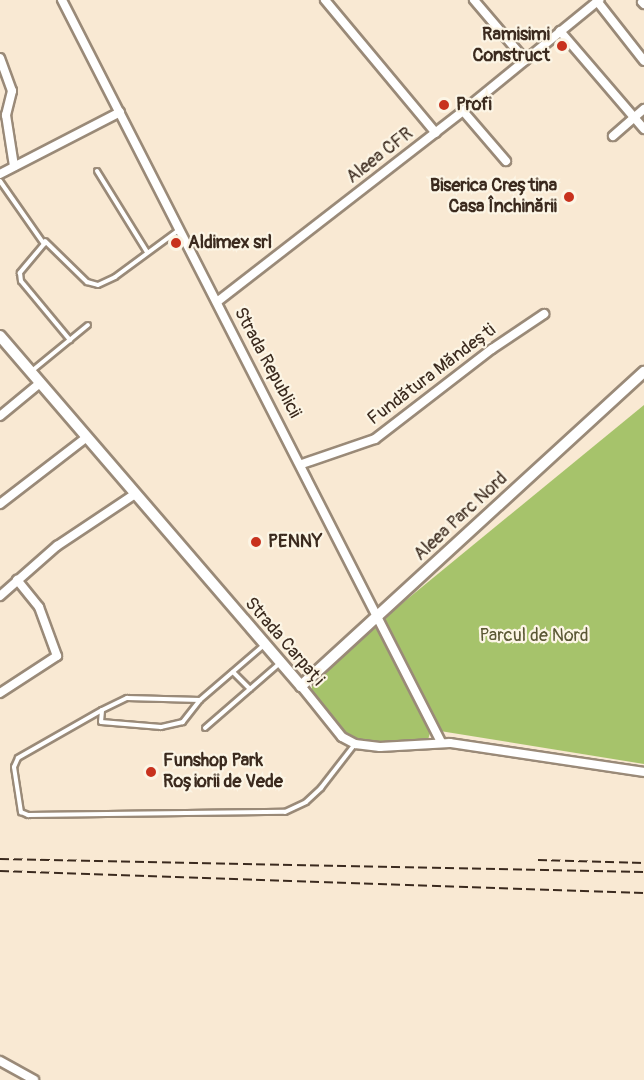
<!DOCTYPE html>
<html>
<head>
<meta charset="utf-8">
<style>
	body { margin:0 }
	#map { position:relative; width:644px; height:1080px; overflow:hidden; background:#f9e9d3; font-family:Pangolin,sans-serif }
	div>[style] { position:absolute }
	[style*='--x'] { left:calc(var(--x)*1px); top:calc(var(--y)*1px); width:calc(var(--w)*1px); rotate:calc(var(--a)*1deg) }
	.green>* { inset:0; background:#a6c36b }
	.roads { filter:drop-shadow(2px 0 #9a8a78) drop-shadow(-2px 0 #9a8a78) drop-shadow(0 2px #9a8a78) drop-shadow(0 -2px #9a8a78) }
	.service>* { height:4px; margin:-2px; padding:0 2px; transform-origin:2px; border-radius:2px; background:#fff }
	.minor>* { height:8px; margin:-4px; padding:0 4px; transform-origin:4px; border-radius:4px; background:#fff }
	.tertiary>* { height:10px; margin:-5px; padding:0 5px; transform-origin:5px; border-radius:5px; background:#fff }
	.rail>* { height:2px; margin-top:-1px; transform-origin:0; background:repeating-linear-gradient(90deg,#3b2a1e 0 9px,transparent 0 13.5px) }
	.dots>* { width:16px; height:16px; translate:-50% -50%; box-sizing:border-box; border:3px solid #fcf5e5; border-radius:50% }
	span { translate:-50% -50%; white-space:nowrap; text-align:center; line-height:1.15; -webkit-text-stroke:4.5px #fcf5e5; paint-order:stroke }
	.poi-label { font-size:18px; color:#3b2a1e; font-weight:700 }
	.right { translate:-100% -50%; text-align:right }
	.left { translate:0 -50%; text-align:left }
	.street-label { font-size:18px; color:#3b2a1e }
	.park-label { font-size:18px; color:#5b5835 }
</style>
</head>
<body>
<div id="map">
	<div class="green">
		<i style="clip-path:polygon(644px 405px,644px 764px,440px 731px,383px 619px)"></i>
		<i style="clip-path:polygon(376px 626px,431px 729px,428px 740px,366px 743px,352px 739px,307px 689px)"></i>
	</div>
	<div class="roads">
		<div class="service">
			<i style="--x:97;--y:171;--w:95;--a:58.3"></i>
			<i style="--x:0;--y:181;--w:77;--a:55.1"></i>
			<i style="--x:44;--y:244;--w:38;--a:130"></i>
			<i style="--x:20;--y:273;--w:8;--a:83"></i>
			<i style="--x:21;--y:281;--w:77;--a:50.3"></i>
			<i style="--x:45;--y:241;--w:59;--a:44.3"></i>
			<i style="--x:87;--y:282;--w:11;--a:15"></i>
			<i style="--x:98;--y:285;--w:19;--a:-25"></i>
			<i style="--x:115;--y:277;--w:79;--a:-36.3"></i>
			<i style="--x:33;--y:370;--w:71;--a:-39.3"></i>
			<i style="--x:233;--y:672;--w:24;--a:45"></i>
			<i style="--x:200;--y:700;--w:28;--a:128"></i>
			<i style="--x:183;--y:722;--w:23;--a:167"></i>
			<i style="--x:161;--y:727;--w:60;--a:-175.2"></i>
			<i style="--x:101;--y:722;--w:12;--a:-85"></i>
			<i style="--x:102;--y:710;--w:28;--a:-26"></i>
			<i style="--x:127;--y:698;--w:73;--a:1.6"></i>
			<i style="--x:200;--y:700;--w:84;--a:-40.7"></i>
			<i style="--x:102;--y:710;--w:97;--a:150.3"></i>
			<i style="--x:18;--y:758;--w:10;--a:114"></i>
			<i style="--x:14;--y:767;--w:46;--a:81.2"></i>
			<i style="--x:21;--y:812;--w:8;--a:23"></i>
			<i style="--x:28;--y:815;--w:257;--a:-0.7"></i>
			<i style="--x:285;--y:812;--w:23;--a:-25"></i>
			<i style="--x:306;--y:802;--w:21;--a:-43"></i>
			<i style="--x:321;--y:788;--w:56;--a:-52.3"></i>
			<i style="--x:205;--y:728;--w:98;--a:-40.9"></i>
		</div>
		<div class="minor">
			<i style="--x:62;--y:0;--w:833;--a:62.94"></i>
			<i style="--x:325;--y:0;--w:173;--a:50.2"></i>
			<i style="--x:474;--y:0;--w:79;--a:49.6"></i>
			<i style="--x:597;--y:1;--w:76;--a:51.9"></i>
			<i style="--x:642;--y:2;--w:3;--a:45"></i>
			<i style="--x:560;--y:31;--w:129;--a:49.4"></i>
			<i style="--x:0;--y:58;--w:35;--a:70"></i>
			<i style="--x:12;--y:91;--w:25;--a:104"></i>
			<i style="--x:6;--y:115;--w:52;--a:81.1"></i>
			<i style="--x:463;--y:111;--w:66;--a:49.3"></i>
			<i style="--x:613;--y:136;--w:41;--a:-41.1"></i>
			<i style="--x:0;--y:174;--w:135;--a:-27.3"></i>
			<i style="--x:217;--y:302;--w:311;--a:-37.8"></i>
			<i style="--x:463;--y:111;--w:176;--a:-39.2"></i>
			<i style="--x:0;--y:416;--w:52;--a:-39.5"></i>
			<i style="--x:302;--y:464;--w:77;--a:-18.9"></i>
			<i style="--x:375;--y:439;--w:148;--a:-37.6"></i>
			<i style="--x:492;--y:349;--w:63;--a:-33.9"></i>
			<i style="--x:0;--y:504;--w:110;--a:-37.6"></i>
			<i style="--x:0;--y:596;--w:76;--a:-41.3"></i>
			<i style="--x:57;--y:546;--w:94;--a:-33.7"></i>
			<i style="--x:301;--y:686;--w:65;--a:51.2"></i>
			<i style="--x:342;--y:737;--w:15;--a:28"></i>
			<i style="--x:355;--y:744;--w:25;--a:7"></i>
			<i style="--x:380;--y:747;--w:70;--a:-3.3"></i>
			<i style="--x:450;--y:743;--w:196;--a:8.5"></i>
			<i style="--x:0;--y:693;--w:68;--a:-33"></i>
			<i style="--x:57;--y:656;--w:52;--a:-110.2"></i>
			<i style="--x:39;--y:607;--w:35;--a:-129"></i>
			<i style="--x:0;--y:1061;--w:39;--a:29"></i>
		</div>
		<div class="tertiary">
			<i style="--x:0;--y:336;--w:462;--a:49.3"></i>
			<i style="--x:301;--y:686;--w:465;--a:-42.5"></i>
		</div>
	</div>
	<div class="rail">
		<i style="--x:0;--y:859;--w:644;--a:1.16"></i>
		<i style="--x:538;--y:860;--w:106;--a:1.6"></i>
		<i style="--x:0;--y:871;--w:644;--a:1.96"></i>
	</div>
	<div class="dots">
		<i style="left:562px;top:46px;background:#c8321e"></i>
		<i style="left:444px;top:105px;background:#c8321e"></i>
		<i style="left:569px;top:197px;background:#c8321e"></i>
		<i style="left:176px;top:243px;background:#c8321e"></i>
		<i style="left:256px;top:542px;background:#c8321e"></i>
		<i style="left:151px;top:772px;background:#c8321e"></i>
	</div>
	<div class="poi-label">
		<span class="right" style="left:550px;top:46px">Ramisimi<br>Construct</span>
		<span class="left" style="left:456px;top:105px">Profi</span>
		<span class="right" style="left:557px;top:197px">Biserica Creștina<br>Casa Închinării</span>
		<span class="left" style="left:188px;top:243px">Aldimex srl</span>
		<span class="left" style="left:268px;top:542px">PENNY</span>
		<span class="left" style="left:163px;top:772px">Funshop Park<br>Roșiorii de Vede</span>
	</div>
	<div class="street-label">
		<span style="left:380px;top:156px;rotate:-38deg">Aleea CFR</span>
		<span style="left:267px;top:363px;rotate:62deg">Strada Republicii</span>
		<span style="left:432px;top:375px;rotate:-37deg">Fundătura Măndești</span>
		<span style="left:461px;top:517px;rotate:-43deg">Aleea Parc Nord</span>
		<span style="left:284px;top:642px;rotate:49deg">Strada Carpați</span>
	</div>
	<div class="park-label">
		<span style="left:534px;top:636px">Parcul de Nord</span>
	</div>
</div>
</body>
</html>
